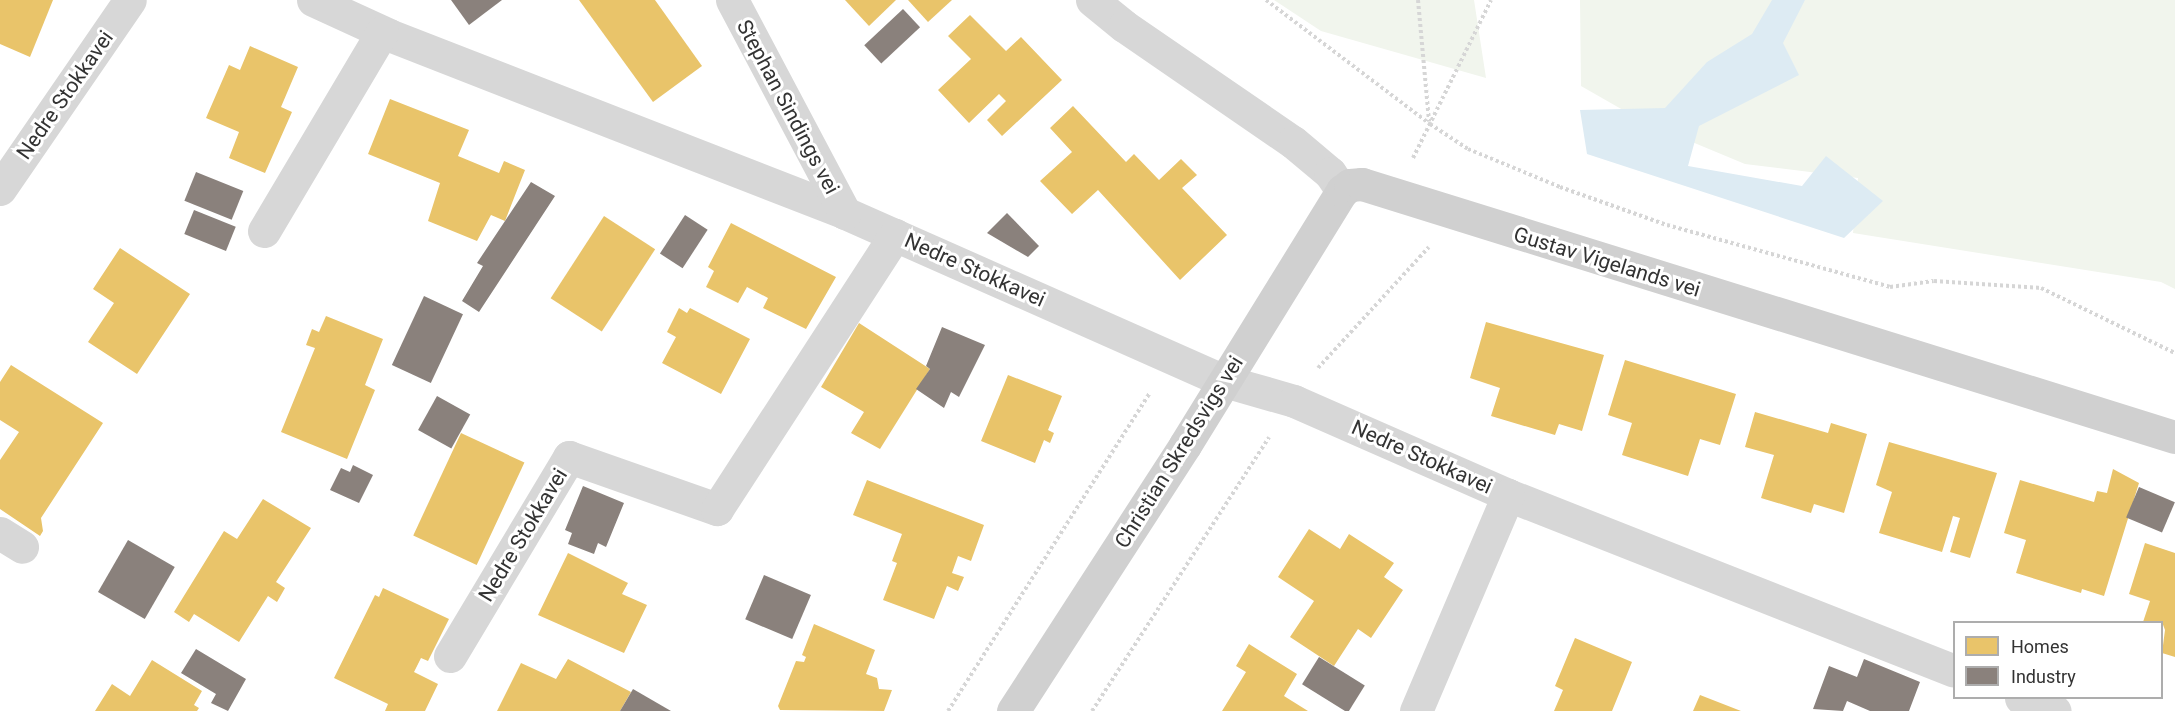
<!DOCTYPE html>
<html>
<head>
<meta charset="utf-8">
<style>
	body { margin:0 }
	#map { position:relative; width:2175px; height:711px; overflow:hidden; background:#fff; font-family:Roboto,sans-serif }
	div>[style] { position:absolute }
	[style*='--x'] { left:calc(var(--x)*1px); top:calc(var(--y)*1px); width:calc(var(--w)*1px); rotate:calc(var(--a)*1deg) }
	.green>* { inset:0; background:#f1f5ed }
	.water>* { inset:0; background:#ddebf3 }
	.homes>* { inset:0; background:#e9c46a; transform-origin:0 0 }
	.industry>* { inset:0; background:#8a817c; transform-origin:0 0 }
	.path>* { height:4px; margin-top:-2px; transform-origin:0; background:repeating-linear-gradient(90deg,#d6d6d6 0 3px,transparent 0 6px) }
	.street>* { height:33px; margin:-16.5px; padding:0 16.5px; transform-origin:16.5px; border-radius:16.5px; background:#d7d7d7 }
	.secondary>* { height:33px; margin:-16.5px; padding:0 16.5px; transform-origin:16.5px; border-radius:16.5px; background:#d0d0d0 }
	span { translate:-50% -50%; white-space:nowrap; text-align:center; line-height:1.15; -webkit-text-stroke:6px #fff; paint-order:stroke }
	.street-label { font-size:21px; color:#333 }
	.legend { position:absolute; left:1953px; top:621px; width:210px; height:78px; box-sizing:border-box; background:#fff; border:2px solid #adadad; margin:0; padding:8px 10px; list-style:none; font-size:18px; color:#333 }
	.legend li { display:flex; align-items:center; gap:12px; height:30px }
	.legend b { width:30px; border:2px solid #adadad }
</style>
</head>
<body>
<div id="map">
	<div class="green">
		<i style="clip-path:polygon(1274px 0,1474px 0,1486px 78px,1321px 31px)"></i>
		<i style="clip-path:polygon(1580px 0,2175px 0,2175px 289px,2161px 282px,1853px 233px,1858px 178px,1745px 164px,1644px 122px,1581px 86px)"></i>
	</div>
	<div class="water">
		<i style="clip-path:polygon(1772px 0,1805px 0,1783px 43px,1799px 75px,1699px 126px,1688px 166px,1802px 186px,1826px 156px,1883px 201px,1844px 238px,1587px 154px,1580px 110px,1665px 108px,1707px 62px,1752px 34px)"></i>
	</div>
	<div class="homes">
		<i style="clip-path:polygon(0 0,53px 0,30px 57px,0 44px)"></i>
		<i style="clip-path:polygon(579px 0,655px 0,702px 66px,653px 102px)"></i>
		<i style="clip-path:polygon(845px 0,896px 0,869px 26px)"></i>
		<i style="clip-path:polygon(908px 0,952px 0,928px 22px)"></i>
		<i style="clip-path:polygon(970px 15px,1006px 51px,1021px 37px,1062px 80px,1002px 136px,987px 120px,1006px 101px,999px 94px,969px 123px,938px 90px,971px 59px,948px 36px)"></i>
		<i style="clip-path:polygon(250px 46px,298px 67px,281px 107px,292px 112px,265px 173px,229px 158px,239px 132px,206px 118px,229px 65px,240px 70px)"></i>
		<i style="clip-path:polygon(390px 99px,469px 130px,458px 156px,499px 173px,504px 161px,525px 170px,505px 221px,491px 215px,477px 241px,428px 221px,440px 183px,368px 154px)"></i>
		<i style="clip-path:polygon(1073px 106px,1126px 162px,1134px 154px,1159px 180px,1181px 159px,1197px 175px,1182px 188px,1227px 235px,1180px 280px,1098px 190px,1072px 214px,1040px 181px,1072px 152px,1050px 128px)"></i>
		<i style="left:604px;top:216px;width:61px;height:98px;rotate:33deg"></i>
		<i style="clip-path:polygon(731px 223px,836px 277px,806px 329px,763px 308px,768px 298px,747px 287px,738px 303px,706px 287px,714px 271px,708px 267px)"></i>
		<i style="clip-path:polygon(120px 248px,190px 294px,137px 374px,88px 342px,114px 303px,93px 289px)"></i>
		<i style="clip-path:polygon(679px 308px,687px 313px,690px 308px,750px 339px,721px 394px,662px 363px,676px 337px,667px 332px)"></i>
		<i style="clip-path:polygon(326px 316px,383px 339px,365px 385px,375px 390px,347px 459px,281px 432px,315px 348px,306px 345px,312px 329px,319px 332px)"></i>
		<i style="clip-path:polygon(1486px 322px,1604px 355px,1582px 431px,1559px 424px,1555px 435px,1491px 416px,1500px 388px,1470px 378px)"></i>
		<i style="clip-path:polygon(859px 323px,930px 369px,880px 449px,851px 433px,864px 412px,821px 387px)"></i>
		<i style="clip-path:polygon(1625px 360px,1736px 394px,1720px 445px,1700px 439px,1688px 476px,1622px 455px,1632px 423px,1608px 415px)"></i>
		<i style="clip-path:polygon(11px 365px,103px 423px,41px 518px,43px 531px,40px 536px,0 509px,0 460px,19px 432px,0 420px,0 382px)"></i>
		<i style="clip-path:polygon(1008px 375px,1062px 396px,1048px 430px,1054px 433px,1050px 443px,1044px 440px,1035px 463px,981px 441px)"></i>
		<i style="clip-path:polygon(1755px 412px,1828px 433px,1831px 423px,1867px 434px,1844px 513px,1814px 504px,1811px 513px,1761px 498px,1774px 455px,1745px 447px)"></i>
		<i style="left:461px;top:433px;width:70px;height:113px;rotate:25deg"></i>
		<i style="clip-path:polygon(1889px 442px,1997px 473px,1970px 558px,1950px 552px,1960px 518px,1953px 516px,1942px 552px,1879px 533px,1892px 492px,1876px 485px)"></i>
		<i style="clip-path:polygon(2113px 469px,2139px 483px,2104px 596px,2082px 589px,2081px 593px,2016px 573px,2026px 540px,2004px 533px,2020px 480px,2094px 502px,2097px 491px,2107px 493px)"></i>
		<i style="clip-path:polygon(867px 480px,984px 525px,971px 561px,958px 556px,952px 573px,964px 577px,958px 591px,947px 586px,934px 619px,883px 600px,897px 563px,892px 561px,902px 534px,853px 515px)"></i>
		<i style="clip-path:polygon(263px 499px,311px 528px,276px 582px,285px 588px,277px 602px,268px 596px,239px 642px,194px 614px,189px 622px,174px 612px,224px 531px,237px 539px)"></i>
		<i style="clip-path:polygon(1309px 529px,1340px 549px,1349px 534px,1394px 563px,1384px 577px,1403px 590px,1371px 638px,1358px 629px,1334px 666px,1290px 637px,1314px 601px,1278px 577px)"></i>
		<i style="clip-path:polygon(2145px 543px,2175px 553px,2175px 657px,2162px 653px,2165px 630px,2162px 622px,2143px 622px,2150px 601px,2129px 594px)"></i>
		<i style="clip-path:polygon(568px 553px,628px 583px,622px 594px,647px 605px,624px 653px,538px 615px)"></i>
		<i style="clip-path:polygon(383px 588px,449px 619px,428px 661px,421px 658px,414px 672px,438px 684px,425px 711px,385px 711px,388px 704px,334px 678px,375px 595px,379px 597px)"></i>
		<i style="clip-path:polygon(814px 624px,875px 650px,866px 674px,877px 678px,879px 689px,892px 690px,884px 711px,780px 710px,778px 706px,796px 661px,804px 662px,806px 657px,802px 655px)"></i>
		<i style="clip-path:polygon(1575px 638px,1632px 662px,1612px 711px,1554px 711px,1563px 690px,1555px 686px)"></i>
		<i style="clip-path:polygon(1249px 644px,1297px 674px,1284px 696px,1308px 711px,1222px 711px,1246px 672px,1236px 666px)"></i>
		<i style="clip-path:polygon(568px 659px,631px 692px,620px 711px,497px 711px,521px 663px,556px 679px)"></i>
		<i style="clip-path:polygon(152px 660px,202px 691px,194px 705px,199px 708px,197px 711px,95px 711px,112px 684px,130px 696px)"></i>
		<i style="clip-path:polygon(1700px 695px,1741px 711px,1693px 711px)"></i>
	</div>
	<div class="industry">
		<i style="clip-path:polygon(451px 0,502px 0,469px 25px)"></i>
		<i style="left:903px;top:9px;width:25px;height:53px;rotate:47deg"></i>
		<i style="left:196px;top:172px;width:51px;height:31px;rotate:22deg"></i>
		<i style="clip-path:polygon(531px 182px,555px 196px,479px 312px,462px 301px,483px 266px,477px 263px)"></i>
		<i style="left:194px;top:210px;width:45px;height:26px;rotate:22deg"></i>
		<i style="clip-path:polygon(1007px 213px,1039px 246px,1028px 257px,987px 233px)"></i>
		<i style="left:685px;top:215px;width:27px;height:46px;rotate:33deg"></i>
		<i style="left:424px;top:296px;width:43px;height:76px;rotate:25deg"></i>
		<i style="clip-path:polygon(942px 327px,985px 345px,959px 397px,951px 392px,944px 408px,916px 389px,930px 369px,926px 366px)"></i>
		<i style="left:437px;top:396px;width:38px;height:39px;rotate:29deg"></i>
		<i style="clip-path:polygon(353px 465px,373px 475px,359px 503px,330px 490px,341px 468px,350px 472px)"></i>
		<i style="clip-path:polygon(583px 486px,624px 503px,606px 547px,598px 543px,594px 554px,568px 544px,572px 533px,565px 530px)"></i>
		<i style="left:2139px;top:487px;width:39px;height:33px;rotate:23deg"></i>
		<i style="left:128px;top:540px;width:54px;height:60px;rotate:30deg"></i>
		<i style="left:764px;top:575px;width:51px;height:48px;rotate:23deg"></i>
		<i style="clip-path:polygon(196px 649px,246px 679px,228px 711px,211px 703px,216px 694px,181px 673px)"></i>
		<i style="left:1319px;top:657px;width:54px;height:32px;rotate:32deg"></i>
		<i style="clip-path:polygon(1864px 659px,1920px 682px,1909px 711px,1870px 711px,1847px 701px,1843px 711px,1813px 709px,1829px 666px,1857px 677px)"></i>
		<i style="clip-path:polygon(633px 689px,671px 711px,620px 711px)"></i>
	</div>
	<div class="path">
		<i style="--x:1266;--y:0;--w:206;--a:37.1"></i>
		<i style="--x:1430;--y:124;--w:45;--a:33.3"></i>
		<i style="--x:1468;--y:149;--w:100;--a:22.4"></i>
		<i style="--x:1560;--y:187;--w:114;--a:19.6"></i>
		<i style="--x:1667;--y:225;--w:231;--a:15.5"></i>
		<i style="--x:1890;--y:287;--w:44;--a:-7.8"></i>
		<i style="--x:1934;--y:281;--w:107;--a:3.7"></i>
		<i style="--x:2041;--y:288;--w:149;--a:25.9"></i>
		<i style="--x:1418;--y:0;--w:122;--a:84.8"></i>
		<i style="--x:1413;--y:158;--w:176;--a:-63.7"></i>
		<i style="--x:1318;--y:368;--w:164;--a:-47.5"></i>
		<i style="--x:948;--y:711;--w:377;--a:-57.6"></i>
		<i style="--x:1092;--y:711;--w:326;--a:-57.1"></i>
	</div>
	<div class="street">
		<i style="--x:313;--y:0;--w:84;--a:24.7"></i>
		<i style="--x:389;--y:35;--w:490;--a:21.3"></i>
		<i style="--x:845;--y:213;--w:415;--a:23.9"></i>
		<i style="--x:1224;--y:381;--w:73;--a:15.9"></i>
		<i style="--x:1294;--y:401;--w:234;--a:23.7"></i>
		<i style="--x:1508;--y:495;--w:479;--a:21.5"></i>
		<i style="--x:732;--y:0;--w:241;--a:62.1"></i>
		<i style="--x:1092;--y:0;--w:41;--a:39.1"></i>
		<i style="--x:1124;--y:26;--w:205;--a:34.5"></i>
		<i style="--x:1293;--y:142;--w:48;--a:40"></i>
		<i style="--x:1330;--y:173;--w:22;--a:56"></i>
		<i style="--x:0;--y:189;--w:229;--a:-55.5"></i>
		<i style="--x:264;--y:231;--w:231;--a:-59.3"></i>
		<i style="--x:0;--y:533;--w:26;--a:32"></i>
		<i style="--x:450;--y:656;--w:232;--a:-59.1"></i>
		<i style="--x:569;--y:457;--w:157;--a:19.4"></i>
		<i style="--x:717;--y:509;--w:327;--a:-57"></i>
		<i style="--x:2021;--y:698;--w:36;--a:21"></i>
		<i style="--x:1416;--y:711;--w:235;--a:-66.9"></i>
	</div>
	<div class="secondary">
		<i style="--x:1013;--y:711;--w:317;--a:-57.1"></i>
		<i style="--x:1185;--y:445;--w:299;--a:-58.3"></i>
		<i style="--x:1342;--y:191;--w:10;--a:-37"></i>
		<i style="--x:1350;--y:185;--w:12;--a:-5"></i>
		<i style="--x:1362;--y:184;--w:851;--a:17.29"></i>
	</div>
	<div class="street-label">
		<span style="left:65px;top:95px;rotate:-55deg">Nedre Stokkavei</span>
		<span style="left:788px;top:107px;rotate:62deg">Stephan Sindings vei</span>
		<span style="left:1607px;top:262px;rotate:17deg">Gustav Vigelands vei</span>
		<span style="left:975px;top:270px;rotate:24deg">Nedre Stokkavei</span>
		<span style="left:1179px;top:452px;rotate:-58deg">Christian Skredsvigs vei</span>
		<span style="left:1422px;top:457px;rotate:24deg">Nedre Stokkavei</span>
		<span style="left:523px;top:535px;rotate:-59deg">Nedre Stokkavei</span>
	</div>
	<ul class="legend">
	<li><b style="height:16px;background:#e9c46a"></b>Homes</li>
	<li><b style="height:16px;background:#8a817c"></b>Industry</li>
	</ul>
</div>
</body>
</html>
